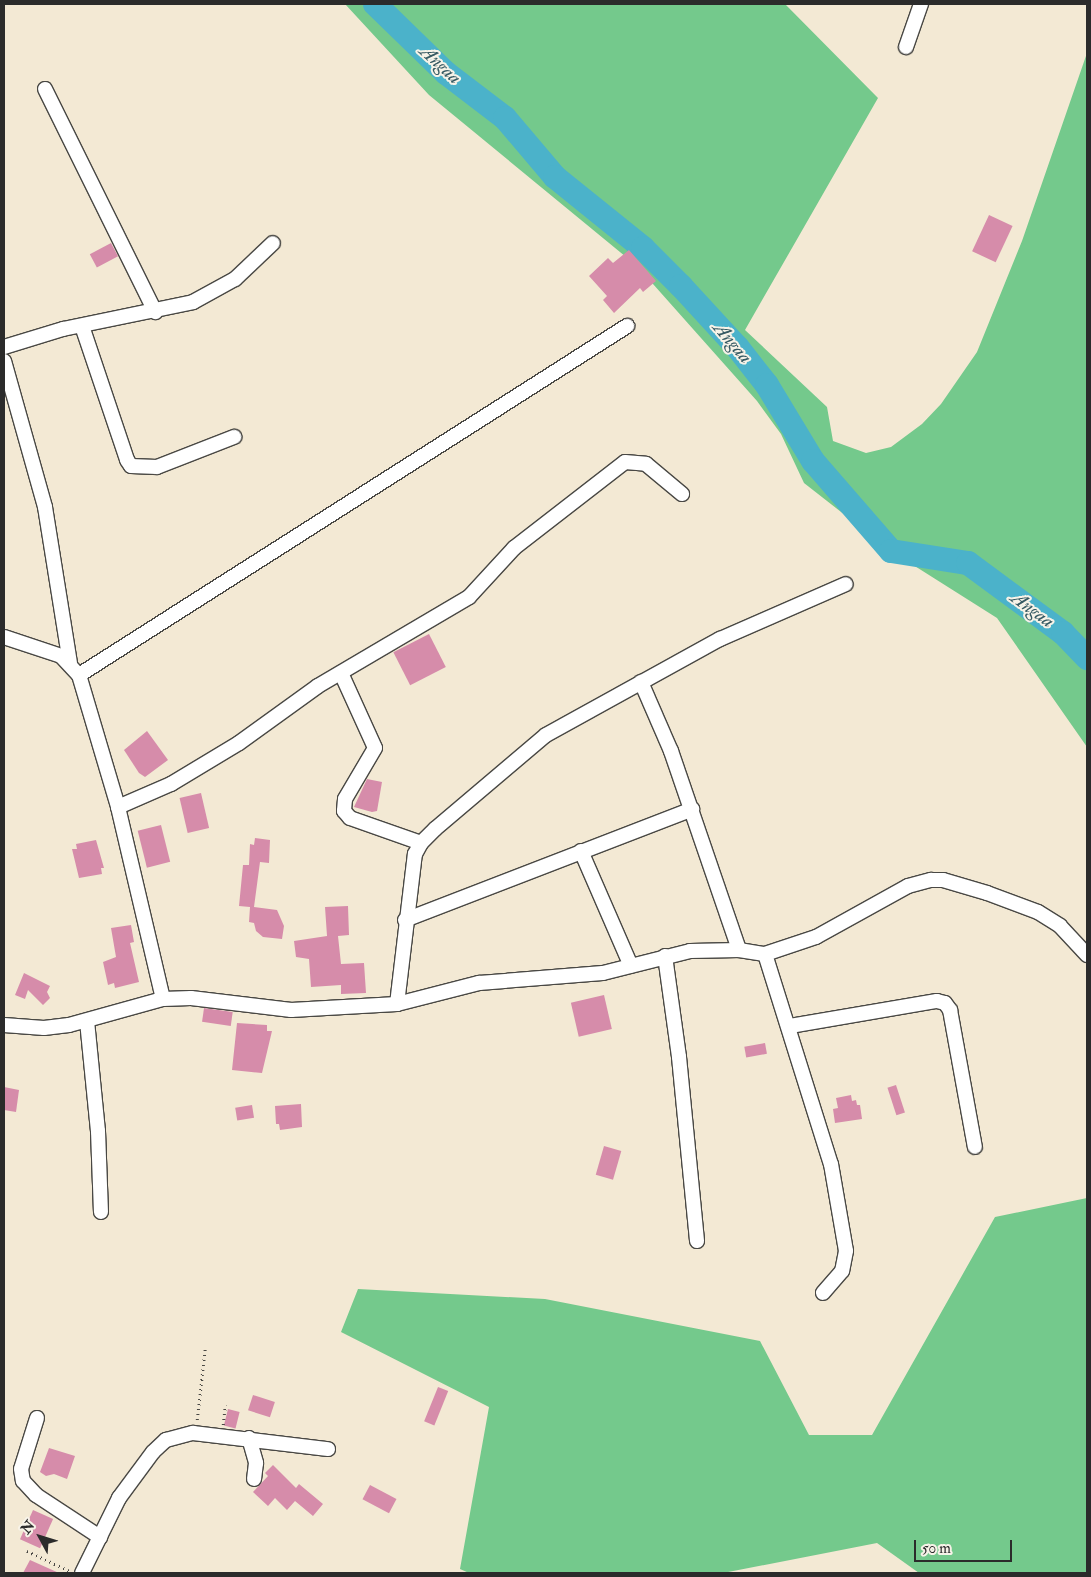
<!DOCTYPE html>
<html>
<head>
<meta charset="utf-8">
<style>
	body { margin:0 }
	#map { position:relative; width:1091px; height:1577px; overflow:hidden; background:#f3e9d4; font-family:"IM FELL Double Pica",serif }
	div>[style] { position:absolute }
	[style*='--x'] { left:calc(var(--x)*1px); top:calc(var(--y)*1px); width:calc(var(--w)*1px); rotate:calc(var(--a)*1deg) }
	.green>* { inset:0; background:#74c98c }
	.river>* { height:24px; margin:-12px; padding:0 12px; transform-origin:12px; border-radius:12px; background:#4bb2ca }
	.building>* { inset:0; background:#d68caa; transform-origin:0 0 }
	.path>* { height:2.5px; margin-top:-1.25px; transform-origin:0; background:repeating-linear-gradient(90deg,#494844 0 1px,transparent 0 5px) }
	.roads { filter:drop-shadow(1px 0 #494844) drop-shadow(-1px 0 #494844) drop-shadow(0 1px #494844) drop-shadow(0 -1px #494844) }
	.street>* { height:14px; margin:-7px; padding:0 7px; transform-origin:7px; border-radius:7px; background:#fff }
	span { translate:-50% -50%; white-space:nowrap; text-align:center; line-height:1.15; -webkit-text-stroke:4px #f7f3e8; paint-order:stroke }
	.water-label { font-size:19px; color:#365a63; font-style:italic }
	.frame { position:absolute; inset:0; border:5px solid #2b2b2b; pointer-events:none }
	.north { position:absolute; left:15px; top:1512px; width:50px; height:50px; -webkit-text-stroke:4px #f7f3e8; paint-order:stroke; rotate:309deg; font-size:14px; font-weight:700; line-height:20px; text-align:center; color:#2b2b2b }
	.north::after { content:''; display:block; margin:auto; width:18px; height:22px; background:#2b2b2b; clip-path:polygon(50% 0,100% 100%,50% 72%,0 100%) }
	.scale { position:absolute; left:914px; top:1540px; width:98px; height:22px; box-sizing:border-box; border:2px solid #2b2b2b; border-top:0; padding-left:6px; font-size:15px; line-height:18px; white-space:nowrap; color:#2b2b2b; -webkit-text-stroke:4px #f7f3e8; paint-order:stroke }
</style>
</head>
<body>
<div id="map">
	<div class="green">
		<i style="clip-path:polygon(345px 4px,785px 4px,878px 98px,745px 330px,827px 407px,833px 441px,866px 453px,891px 447px,922px 424px,941px 404px,977px 352px,1022px 241px,1087px 53px,1087px 747px,997px 618px,891px 551px,804px 483px,781px 434px,757px 401px,637px 266px,429px 95px)"></i>
		<i style="clip-path:polygon(1087px 1198px,1087px 1573px,919px 1573px,877px 1543px,723px 1573px,469px 1573px,460px 1569px,489px 1407px,341px 1332px,358px 1289px,545px 1299px,760px 1341px,809px 1435px,872px 1435px,995px 1217px)"></i>
	</div>
	<div class="river">
		<i style="--x:375;--y:4;--w:99;--a:44.2"></i>
		<i style="--x:446;--y:73;--w:74;--a:37.3"></i>
		<i style="--x:505;--y:118;--w:77;--a:49.7"></i>
		<i style="--x:555;--y:177;--w:113;--a:38.9"></i>
		<i style="--x:643;--y:248;--w:54;--a:45"></i>
		<i style="--x:681;--y:286;--w:84;--a:47.4"></i>
		<i style="--x:738;--y:348;--w:47;--a:51.9"></i>
		<i style="--x:767;--y:385;--w:89;--a:58.8"></i>
		<i style="--x:813;--y:461;--w:119;--a:49.1"></i>
		<i style="--x:891;--y:551;--w:78;--a:8.9"></i>
		<i style="--x:968;--y:563;--w:118;--a:36.4"></i>
		<i style="--x:1063;--y:633;--w:35;--a:46"></i>
	</div>
	<div class="building">
		<i style="left:989px;top:215px;width:26px;height:40px;rotate:25deg"></i>
		<i style="left:111px;top:243px;width:15px;height:24px;rotate:62deg"></i>
		<i style="clip-path:polygon(629px 250px,656px 281px,643px 292px,640px 288px,614px 313px,603px 300px,607px 296px,589px 276px,608px 258px,613px 263px)"></i>
		<i style="left:429px;top:634px;width:37px;height:40px;rotate:63deg"></i>
		<i style="clip-path:polygon(147px 731px,168px 760px,145px 777px,139px 773px,124px 750px)"></i>
		<i style="clip-path:polygon(367px 779px,382px 782px,377px 811px,372px 812px,354px 807px)"></i>
		<i style="left:201px;top:793px;width:36px;height:22px;rotate:77deg"></i>
		<i style="left:161px;top:825px;width:38px;height:24px;rotate:76deg"></i>
		<i style="clip-path:polygon(255px 838px,270px 840px,269px 863px,260px 862px,254px 907px,277px 910px,284px 926px,282px 939px,263px 937px,256px 931px,254px 923px,249px 922px,250px 907px,239px 906px,243px 865px,249px 865px,250px 844px,254px 845px)"></i>
		<i style="clip-path:polygon(96px 840px,104px 868px,101px 868px,102px 874px,79px 878px,72px 849px,77px 849px,76px 844px)"></i>
		<i style="clip-path:polygon(348px 906px,349px 935px,338px 936px,341px 964px,364px 963px,366px 993px,341px 994px,341px 985px,311px 987px,309px 959px,296px 957px,294px 941px,327px 936px,325px 907px)"></i>
		<i style="clip-path:polygon(131px 925px,134px 942px,130px 943px,139px 982px,115px 988px,114px 983px,108px 985px,103px 962px,116px 957px,111px 928px)"></i>
		<i style="clip-path:polygon(24px 973px,50px 986px,47px 992px,50px 998px,43px 1005px,28px 990px,25px 999px,15px 995px)"></i>
		<i style="left:604px;top:995px;width:35px;height:34px;rotate:77deg"></i>
		<i style="left:204px;top:1008px;width:29px;height:14px;rotate:8deg"></i>
		<i style="clip-path:polygon(237px 1023px,267px 1025px,267px 1031px,272px 1031px,262px 1073px,232px 1070px)"></i>
		<i style="left:765px;top:1043px;width:11px;height:21px;rotate:80deg"></i>
		<i style="left:896px;top:1085px;width:29px;height:9px;rotate:72deg"></i>
		<i style="clip-path:polygon(4px 1087px,19px 1090px,16px 1112px,4px 1110px)"></i>
		<i style="clip-path:polygon(851px 1095px,852px 1101px,856px 1100px,857px 1105px,860px 1105px,862px 1119px,835px 1123px,833px 1109px,838px 1108px,836px 1098px)"></i>
		<i style="clip-path:polygon(301px 1104px,302px 1127px,280px 1130px,279px 1124px,276px 1124px,275px 1106px)"></i>
		<i style="left:252px;top:1105px;width:13px;height:17px;rotate:81deg"></i>
		<i style="left:604px;top:1146px;width:18px;height:30px;rotate:16deg"></i>
		<i style="left:438px;top:1387px;width:11px;height:37px;rotate:22deg"></i>
		<i style="left:253px;top:1395px;width:23px;height:16px;rotate:18deg"></i>
		<i style="left:228px;top:1409px;width:12px;height:17px;rotate:14deg"></i>
		<i style="clip-path:polygon(49px 1448px,75px 1456px,67px 1479px,54px 1474px,46px 1476px,40px 1472px)"></i>
		<i style="clip-path:polygon(273px 1465px,296px 1488px,299px 1484px,323px 1504px,313px 1516px,295px 1501px,287px 1510px,275px 1498px,268px 1506px,253px 1492px,268px 1476px,265px 1473px)"></i>
		<i style="left:370px;top:1485px;width:30px;height:16px;rotate:28deg"></i>
		<i style="left:33px;top:1510px;width:22px;height:32px;rotate:24deg"></i>
		<i style="clip-path:polygon(30px 1560px,59px 1573px,23px 1573px)"></i>
	</div>
	<div class="path">
		<i style="--x:197;--y:1420;--w:71;--a:-83.6"></i>
		<i style="--x:223;--y:1425;--w:20;--a:-84"></i>
		<i style="--x:27;--y:1551;--w:47;--a:24.9"></i>
	</div>
	<div class="roads">
		<div class="street">
			<i style="--x:906;--y:47;--w:46;--a:-70.8"></i>
			<i style="--x:45;--y:89;--w:249;--a:63.7"></i>
			<i style="--x:82;--y:326;--w:141;--a:71.4"></i>
			<i style="--x:127;--y:460;--w:7;--a:56"></i>
			<i style="--x:131;--y:466;--w:26;--a:2"></i>
			<i style="--x:157;--y:467;--w:83;--a:-21.3"></i>
			<i style="--x:4;--y:347;--w:62;--a:-17"></i>
			<i style="--x:63;--y:329;--w:133;--a:-11.7"></i>
			<i style="--x:193;--y:302;--w:48;--a:-28.7"></i>
			<i style="--x:235;--y:279;--w:52;--a:-43.5"></i>
			<i style="--x:4;--y:361;--w:152;--a:74.3"></i>
			<i style="--x:45;--y:507;--w:158;--a:80.9"></i>
			<i style="--x:4;--y:637;--w:60;--a:18.4"></i>
			<i style="--x:61;--y:656;--w:26;--a:47"></i>
			<i style="--x:79;--y:675;--w:138;--a:73.5"></i>
			<i style="--x:118;--y:807;--w:197;--a:76.8"></i>
			<i style="--x:341;--y:673;--w:82;--a:65.6"></i>
			<i style="--x:375;--y:748;--w:59;--a:120.5"></i>
			<i style="--x:345;--y:799;--w:12;--a:95"></i>
			<i style="--x:344;--y:811;--w:9;--a:49"></i>
			<i style="--x:350;--y:818;--w:75;--a:19.4"></i>
			<i style="--x:79;--y:675;--w:650;--a:-32.49"></i>
			<i style="--x:641;--y:682;--w:75;--a:66.5"></i>
			<i style="--x:671;--y:751;--w:210;--a:71.1"></i>
			<i style="--x:118;--y:807;--w:58;--a:-23.5"></i>
			<i style="--x:171;--y:784;--w:79;--a:-31.1"></i>
			<i style="--x:239;--y:743;--w:97;--a:-35.8"></i>
			<i style="--x:318;--y:686;--w:175;--a:-30.5"></i>
			<i style="--x:469;--y:597;--w:67;--a:-47.4"></i>
			<i style="--x:514;--y:548;--w:140;--a:-37.8"></i>
			<i style="--x:625;--y:462;--w:21;--a:5"></i>
			<i style="--x:646;--y:464;--w:47;--a:39.8"></i>
			<i style="--x:581;--y:851;--w:125;--a:66.5"></i>
			<i style="--x:405;--y:920;--w:308;--a:-21.1"></i>
			<i style="--x:765;--y:954;--w:220;--a:72.6"></i>
			<i style="--x:831;--y:1164;--w:88;--a:80.2"></i>
			<i style="--x:846;--y:1251;--w:20;--a:101"></i>
			<i style="--x:842;--y:1271;--w:29;--a:131"></i>
			<i style="--x:665;--y:956;--w:102;--a:82.1"></i>
			<i style="--x:679;--y:1057;--w:185;--a:84.4"></i>
			<i style="--x:397;--y:1004;--w:151;--a:-83.2"></i>
			<i style="--x:415;--y:854;--w:13;--a:-61"></i>
			<i style="--x:421;--y:843;--w:20;--a:-45"></i>
			<i style="--x:435;--y:829;--w:145;--a:-40.3"></i>
			<i style="--x:546;--y:735;--w:199;--a:-28.9"></i>
			<i style="--x:720;--y:639;--w:137;--a:-23.6"></i>
			<i style="--x:87;--y:1021;--w:111;--a:84.3"></i>
			<i style="--x:98;--y:1131;--w:81;--a:87.9"></i>
			<i style="--x:4;--y:1025;--w:40;--a:4.3"></i>
			<i style="--x:44;--y:1028;--w:25;--a:-7"></i>
			<i style="--x:69;--y:1025;--w:98;--a:-15.5"></i>
			<i style="--x:163;--y:999;--w:28;--a:-2"></i>
			<i style="--x:191;--y:998;--w:101;--a:6.8"></i>
			<i style="--x:291;--y:1010;--w:106;--a:-3.2"></i>
			<i style="--x:397;--y:1004;--w:85;--a:-14.4"></i>
			<i style="--x:479;--y:983;--w:124;--a:-4.6"></i>
			<i style="--x:603;--y:973;--w:90;--a:-14.2"></i>
			<i style="--x:690;--y:951;--w:49;--a:-1.2"></i>
			<i style="--x:739;--y:950;--w:26;--a:9"></i>
			<i style="--x:765;--y:954;--w:54;--a:-18.4"></i>
			<i style="--x:816;--y:937;--w:105;--a:-29"></i>
			<i style="--x:908;--y:886;--w:24;--a:-15"></i>
			<i style="--x:931;--y:880;--w:12;--a:0"></i>
			<i style="--x:943;--y:880;--w:46;--a:16.5"></i>
			<i style="--x:987;--y:893;--w:54;--a:20.4"></i>
			<i style="--x:1038;--y:912;--w:26;--a:32"></i>
			<i style="--x:1060;--y:926;--w:40;--a:47"></i>
			<i style="--x:790;--y:1026;--w:149;--a:-9.7"></i>
			<i style="--x:937;--y:1001;--w:8;--a:14"></i>
			<i style="--x:945;--y:1003;--w:9;--a:54"></i>
			<i style="--x:950;--y:1010;--w:139;--a:79.7"></i>
			<i style="--x:37;--y:1418;--w:53;--a:107.4"></i>
			<i style="--x:21;--y:1469;--w:12;--a:81"></i>
			<i style="--x:23;--y:1481;--w:19;--a:47"></i>
			<i style="--x:36;--y:1495;--w:77;--a:33.3"></i>
			<i style="--x:249;--y:1438;--w:26;--a:74"></i>
			<i style="--x:256;--y:1463;--w:16;--a:97"></i>
			<i style="--x:82;--y:1573;--w:84;--a:-63.7"></i>
			<i style="--x:119;--y:1498;--w:57;--a:-53.5"></i>
			<i style="--x:153;--y:1452;--w:18;--a:-43"></i>
			<i style="--x:166;--y:1440;--w:28;--a:-15"></i>
			<i style="--x:193;--y:1433;--w:136;--a:6.8"></i>
		</div>
	</div>
	<div class="water-label">
		<span style="left:440px;top:65px;rotate:42deg">Angaa</span>
		<span style="left:732px;top:343px;rotate:49deg">Angaa</span>
		<span style="left:1032px;top:610px;rotate:36deg">Angaa</span>
	</div>
	<div class="frame"></div>
	<div class="north">N</div>
	<div class="scale">50 m</div>
</div>
</body>
</html>
